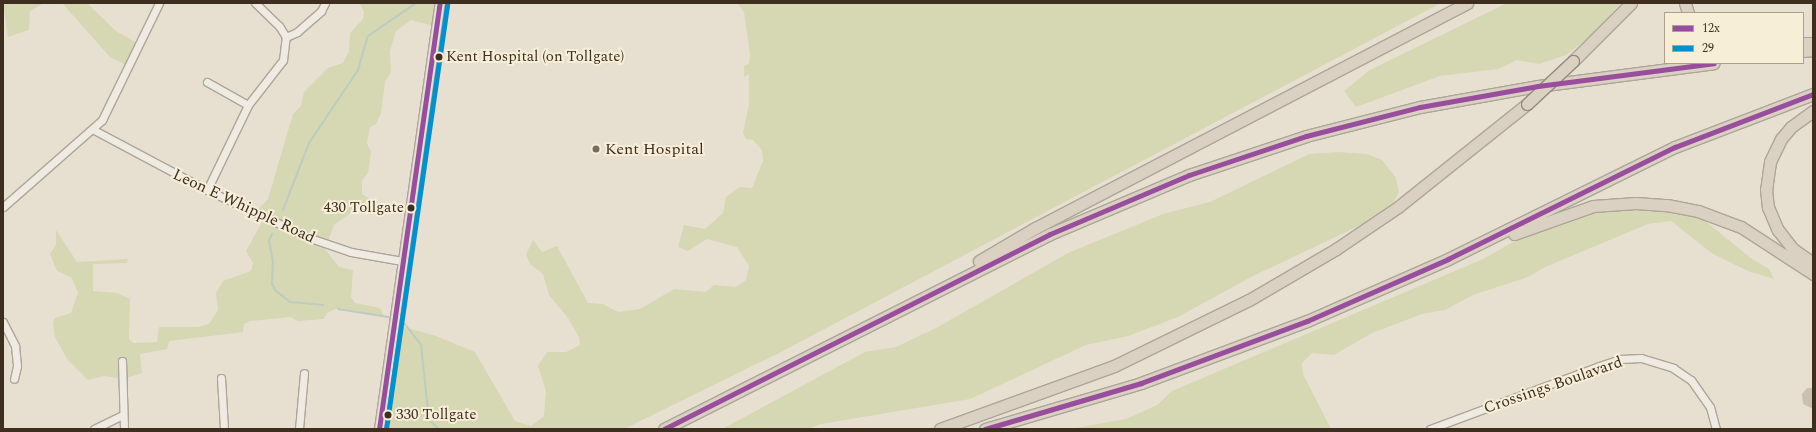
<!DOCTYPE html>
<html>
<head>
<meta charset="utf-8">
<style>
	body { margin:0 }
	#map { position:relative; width:1816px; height:432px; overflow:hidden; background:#e7e0d1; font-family:Spectral,serif }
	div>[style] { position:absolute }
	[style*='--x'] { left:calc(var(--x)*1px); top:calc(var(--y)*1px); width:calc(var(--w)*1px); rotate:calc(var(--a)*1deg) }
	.green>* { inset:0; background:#d6d7b3 }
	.stream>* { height:2px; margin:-1px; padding:0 1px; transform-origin:1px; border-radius:1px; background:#bcccc2 }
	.building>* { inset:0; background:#cbbfb2 }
	.roads { filter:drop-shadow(1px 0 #ada599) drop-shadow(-1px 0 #ada599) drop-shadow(0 1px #ada599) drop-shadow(0 -1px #ada599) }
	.minor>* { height:7px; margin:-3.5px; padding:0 3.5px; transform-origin:3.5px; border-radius:3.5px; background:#efebe3 }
	.major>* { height:9px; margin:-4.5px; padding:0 4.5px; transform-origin:4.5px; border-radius:4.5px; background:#e6e1d4 }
	.highway>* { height:11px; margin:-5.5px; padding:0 5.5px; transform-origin:5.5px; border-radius:5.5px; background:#dad1c2 }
	.bridges { filter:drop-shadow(1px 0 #928b80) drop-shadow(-1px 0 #928b80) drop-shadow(0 1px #928b80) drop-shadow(0 -1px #928b80) }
	.highway-bridge>* { height:11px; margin:-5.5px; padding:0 5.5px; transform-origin:5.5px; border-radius:5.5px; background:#dad1c2 }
	.bus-1>* { height:5px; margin:-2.5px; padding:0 2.5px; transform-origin:2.5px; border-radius:2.5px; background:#994d9d }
	.bus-2>* { height:5px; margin:-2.5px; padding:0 2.5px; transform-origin:2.5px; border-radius:2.5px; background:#0092d0 }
	.dots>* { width:11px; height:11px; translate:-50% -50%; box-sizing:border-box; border:2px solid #f7eed8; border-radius:50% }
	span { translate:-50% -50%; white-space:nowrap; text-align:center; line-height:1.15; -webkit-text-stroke:4px #f7eed8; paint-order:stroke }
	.bus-label { font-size:15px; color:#3d2e20 }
	.left { translate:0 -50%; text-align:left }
	.right { translate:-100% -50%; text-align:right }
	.poi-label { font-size:16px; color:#3d2e20 }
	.street-label { font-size:16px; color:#3d2e20 }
	.frame { position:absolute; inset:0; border:4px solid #3d2e20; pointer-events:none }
	.legend { position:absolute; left:1664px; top:12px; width:140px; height:52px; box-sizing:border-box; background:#f7eed8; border:1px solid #ada18e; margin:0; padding:5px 7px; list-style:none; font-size:12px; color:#3d2e20 }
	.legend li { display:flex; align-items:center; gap:8px; height:20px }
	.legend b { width:20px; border:1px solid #ada18e }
</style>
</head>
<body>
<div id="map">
	<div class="green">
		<i style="clip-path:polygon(3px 3px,44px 3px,30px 11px,29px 30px,8px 37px)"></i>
		<i style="clip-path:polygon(62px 3px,87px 3px,116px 31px,137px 43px,128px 66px,110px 57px)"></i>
		<i style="clip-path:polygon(359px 3px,437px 3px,434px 26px,411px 20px,396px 31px,390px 51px,391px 72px,385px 82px,381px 113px,376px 124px,370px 127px,367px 143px,371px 152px,368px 173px,362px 180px,362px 194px,370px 199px,334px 225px,327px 244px,320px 243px,339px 267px,353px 270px,351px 297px,355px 303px,380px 308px,384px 316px,338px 308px,327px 313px,324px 319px,298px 321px,290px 317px,251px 321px,244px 324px,243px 332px,169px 341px,167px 349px,140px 354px,142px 373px,123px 379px,104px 376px,88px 380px,67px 359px,55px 337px,53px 322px,55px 318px,71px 313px,78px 293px,72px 278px,57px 271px,50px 254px,56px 245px,56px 230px,77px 262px,128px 259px,127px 263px,93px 264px,93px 291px,117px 293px,130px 299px,129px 339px,133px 343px,157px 342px,159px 327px,198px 327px,209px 324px,218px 310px,216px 293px,223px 281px,251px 271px,253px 263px,246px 251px,263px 220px,254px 214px,268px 199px,293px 114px,301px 106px,304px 92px,328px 68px,343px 63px,349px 51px,350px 33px,363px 19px,364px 11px)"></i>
		<i style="clip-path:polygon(737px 3px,1441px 3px,781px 352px,624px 429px,380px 429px,397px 325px,436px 336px,475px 352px,515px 421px,531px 426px,544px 416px,546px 391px,538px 366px,547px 352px,566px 352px,580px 345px,579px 337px,568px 318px,549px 295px,543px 274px,530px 264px,526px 254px,533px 240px,542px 252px,557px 246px,588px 303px,603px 304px,618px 312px,640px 309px,674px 289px,706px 292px,714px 285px,736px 287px,746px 280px,749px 266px,737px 247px,707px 239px,688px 251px,678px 247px,684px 225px,705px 229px,723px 213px,726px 197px,740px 187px,752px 188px,763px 161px,762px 150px,753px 140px,746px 139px,743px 133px,749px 104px,749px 74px,744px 77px,744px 66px,749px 64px,750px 55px,744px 12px)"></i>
		<i style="clip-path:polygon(1507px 3px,1621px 3px,1590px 36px,1566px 55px,1539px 64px,1517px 60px,1498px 69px,1440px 76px,1356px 107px,1344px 91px,1370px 70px)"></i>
		<i style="clip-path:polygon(1338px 152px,1367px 154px,1382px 160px,1396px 178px,1399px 192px,1394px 202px,1361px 225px,1253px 276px,1178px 317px,1128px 336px,1086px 345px,970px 399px,821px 424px,808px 429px,722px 429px,865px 352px,896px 347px,936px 328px,1068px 253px,1163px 214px,1210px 202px,1309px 154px)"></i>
		<i style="clip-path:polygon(1609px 206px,1694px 212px,1752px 259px,1769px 269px,1774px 279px,1748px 271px,1713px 254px,1671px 221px,1648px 224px,1543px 268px,1528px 277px,1473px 295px,1445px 310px,1422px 314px,1372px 333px,1334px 355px,1312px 353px,1302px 363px,1303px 374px,1331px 429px,1070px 429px,1126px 419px,1157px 405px,1172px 391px,1483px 259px,1543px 225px)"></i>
	</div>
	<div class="stream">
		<i style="--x:283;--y:210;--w:72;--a:-68.8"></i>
		<i style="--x:309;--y:143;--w:88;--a:-56.1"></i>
		<i style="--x:358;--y:70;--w:35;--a:-74"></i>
		<i style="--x:368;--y:36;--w:58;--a:-34.5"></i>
		<i style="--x:272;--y:234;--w:8;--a:113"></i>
		<i style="--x:269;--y:241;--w:21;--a:79"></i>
		<i style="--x:273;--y:262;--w:22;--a:93"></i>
		<i style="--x:272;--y:284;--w:8;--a:60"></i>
		<i style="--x:276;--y:291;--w:18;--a:38"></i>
		<i style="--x:290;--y:302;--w:33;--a:5"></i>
		<i style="--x:338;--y:309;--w:51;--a:9.1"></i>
		<i style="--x:404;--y:323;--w:28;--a:52"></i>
		<i style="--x:421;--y:345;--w:75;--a:83.9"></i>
		<i style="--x:429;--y:420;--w:13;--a:42"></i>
	</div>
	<div class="building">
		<i style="clip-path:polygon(1807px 388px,1813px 388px,1813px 409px,1803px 404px,1802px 394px)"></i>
	</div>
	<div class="roads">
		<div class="minor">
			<i style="--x:286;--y:37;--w:12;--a:-24"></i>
			<i style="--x:297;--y:32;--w:32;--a:-41"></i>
			<i style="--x:321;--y:11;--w:9;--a:-63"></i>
			<i style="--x:207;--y:82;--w:47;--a:29.3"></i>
			<i style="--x:94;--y:130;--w:128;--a:28"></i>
			<i style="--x:207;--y:190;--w:114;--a:25"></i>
			<i style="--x:310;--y:238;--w:43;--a:18.9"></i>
			<i style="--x:351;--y:252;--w:52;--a:10"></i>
			<i style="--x:207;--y:190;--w:94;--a:-64.2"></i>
			<i style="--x:248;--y:105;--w:57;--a:-52.1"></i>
			<i style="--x:283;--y:60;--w:23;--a:-83"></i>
			<i style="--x:286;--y:37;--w:13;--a:-122"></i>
			<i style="--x:279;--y:26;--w:33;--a:-136"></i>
			<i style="--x:3;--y:207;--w:132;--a:-41.3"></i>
			<i style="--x:102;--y:120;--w:130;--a:-64"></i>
			<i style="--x:3;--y:322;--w:27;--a:63"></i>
			<i style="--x:15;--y:346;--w:20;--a:84"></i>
			<i style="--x:17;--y:366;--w:13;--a:103"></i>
			<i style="--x:122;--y:361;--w:68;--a:88.3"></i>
			<i style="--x:221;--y:378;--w:51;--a:86.6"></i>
			<i style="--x:94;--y:429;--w:32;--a:-26"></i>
			<i style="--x:299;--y:429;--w:56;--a:-84.9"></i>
			<i style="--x:1430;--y:429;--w:180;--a:-20.4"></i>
			<i style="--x:1599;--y:366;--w:23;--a:-18"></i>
			<i style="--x:1621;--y:359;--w:20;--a:-3"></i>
			<i style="--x:1641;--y:358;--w:34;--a:17"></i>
			<i style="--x:1673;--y:368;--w:22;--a:34"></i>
			<i style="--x:1691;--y:380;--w:33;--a:55"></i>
			<i style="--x:1710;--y:407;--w:23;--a:75"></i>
		</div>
		<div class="major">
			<i style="--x:379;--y:429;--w:430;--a:-81.9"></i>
		</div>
		<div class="highway">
			<i style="--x:1685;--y:3;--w:10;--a:73"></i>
			<i style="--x:1803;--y:43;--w:10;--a:0"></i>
			<i style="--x:1803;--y:51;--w:10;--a:-6"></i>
			<i style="--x:1573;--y:61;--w:82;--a:-45"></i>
			<i style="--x:1813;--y:111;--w:27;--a:144"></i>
			<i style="--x:1791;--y:127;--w:16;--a:130"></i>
			<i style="--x:1781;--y:139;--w:25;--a:116"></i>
			<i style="--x:1770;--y:162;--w:27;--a:98"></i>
			<i style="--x:1766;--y:189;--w:18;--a:84"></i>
			<i style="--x:1768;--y:207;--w:25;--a:67"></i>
			<i style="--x:1778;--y:230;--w:24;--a:52"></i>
			<i style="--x:1793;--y:249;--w:24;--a:35"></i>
			<i style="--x:1514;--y:234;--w:84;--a:-19.5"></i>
			<i style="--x:1593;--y:206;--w:43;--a:-4"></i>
			<i style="--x:1636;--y:203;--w:31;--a:4"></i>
			<i style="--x:1667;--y:205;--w:32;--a:11"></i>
			<i style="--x:1698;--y:211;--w:46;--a:20.4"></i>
			<i style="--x:1741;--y:227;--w:86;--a:33.1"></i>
			<i style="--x:979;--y:261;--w:65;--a:-30.5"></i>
			<i style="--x:1035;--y:228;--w:487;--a:-27.5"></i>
			<i style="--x:664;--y:429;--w:432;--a:-26.8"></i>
			<i style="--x:1050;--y:234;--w:151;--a:-23"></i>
			<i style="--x:1189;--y:175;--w:123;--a:-18.4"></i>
			<i style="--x:1306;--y:136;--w:118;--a:-14.3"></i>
			<i style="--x:1420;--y:107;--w:120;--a:-10.1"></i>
			<i style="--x:1538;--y:86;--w:177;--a:-7.4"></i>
			<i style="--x:940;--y:429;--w:185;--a:-19.9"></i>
			<i style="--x:1114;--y:366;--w:150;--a:-26.1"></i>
			<i style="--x:1249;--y:300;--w:101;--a:-30.4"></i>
			<i style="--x:1336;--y:249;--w:75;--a:-34.1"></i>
			<i style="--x:1398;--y:207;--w:165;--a:-38.6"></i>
			<i style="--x:985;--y:429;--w:163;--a:-16.4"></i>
			<i style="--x:1141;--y:383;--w:177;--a:-20.5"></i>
			<i style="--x:1307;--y:321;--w:154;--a:-23.7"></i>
			<i style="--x:1448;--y:259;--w:253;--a:-26.3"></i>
			<i style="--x:1675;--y:147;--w:148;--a:-21"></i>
		</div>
	</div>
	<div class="bridges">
		<div class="highway-bridge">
			<i style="--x:1527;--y:104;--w:63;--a:-43.1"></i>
		</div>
	</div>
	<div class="bus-1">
		<i style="--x:379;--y:429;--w:430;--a:-81.9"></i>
		<i style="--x:664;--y:429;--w:432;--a:-26.8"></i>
		<i style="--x:1050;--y:234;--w:151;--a:-23"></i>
		<i style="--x:1189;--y:175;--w:123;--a:-18.4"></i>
		<i style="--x:1306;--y:136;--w:118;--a:-14.3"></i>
		<i style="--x:1420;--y:107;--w:120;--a:-10.1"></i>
		<i style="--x:1538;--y:86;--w:177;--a:-7.4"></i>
		<i style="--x:985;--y:429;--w:163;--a:-16.4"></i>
		<i style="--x:1141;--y:383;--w:177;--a:-20.5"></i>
		<i style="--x:1307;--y:321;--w:154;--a:-23.7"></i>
		<i style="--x:1448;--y:259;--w:253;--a:-26.3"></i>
		<i style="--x:1675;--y:147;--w:148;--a:-21"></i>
	</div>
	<div class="bus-2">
		<i style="--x:386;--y:429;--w:429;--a:-81.8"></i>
	</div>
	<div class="dots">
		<i style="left:439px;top:57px;background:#3d2e20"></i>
		<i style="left:596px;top:149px;background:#786c5e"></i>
		<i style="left:411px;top:208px;background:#3d2e20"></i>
		<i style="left:388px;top:415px;background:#3d2e20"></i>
	</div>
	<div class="bus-label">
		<span class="left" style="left:446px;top:57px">Kent Hospital (on Tollgate)</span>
		<span class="right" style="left:404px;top:208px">430 Tollgate</span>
		<span class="left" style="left:396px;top:415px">330 Tollgate</span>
	</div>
	<div class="poi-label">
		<span class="left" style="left:605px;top:149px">Kent Hospital</span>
	</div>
	<div class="street-label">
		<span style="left:244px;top:206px;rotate:25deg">Leon E Whipple Road</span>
		<span style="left:1553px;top:385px;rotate:-19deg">Crossings Boulavard</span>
	</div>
	<div class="frame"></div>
	<ul class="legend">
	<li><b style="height:5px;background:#994d9d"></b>12x</li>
	<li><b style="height:5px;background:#0092d0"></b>29</li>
	</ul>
</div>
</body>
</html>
